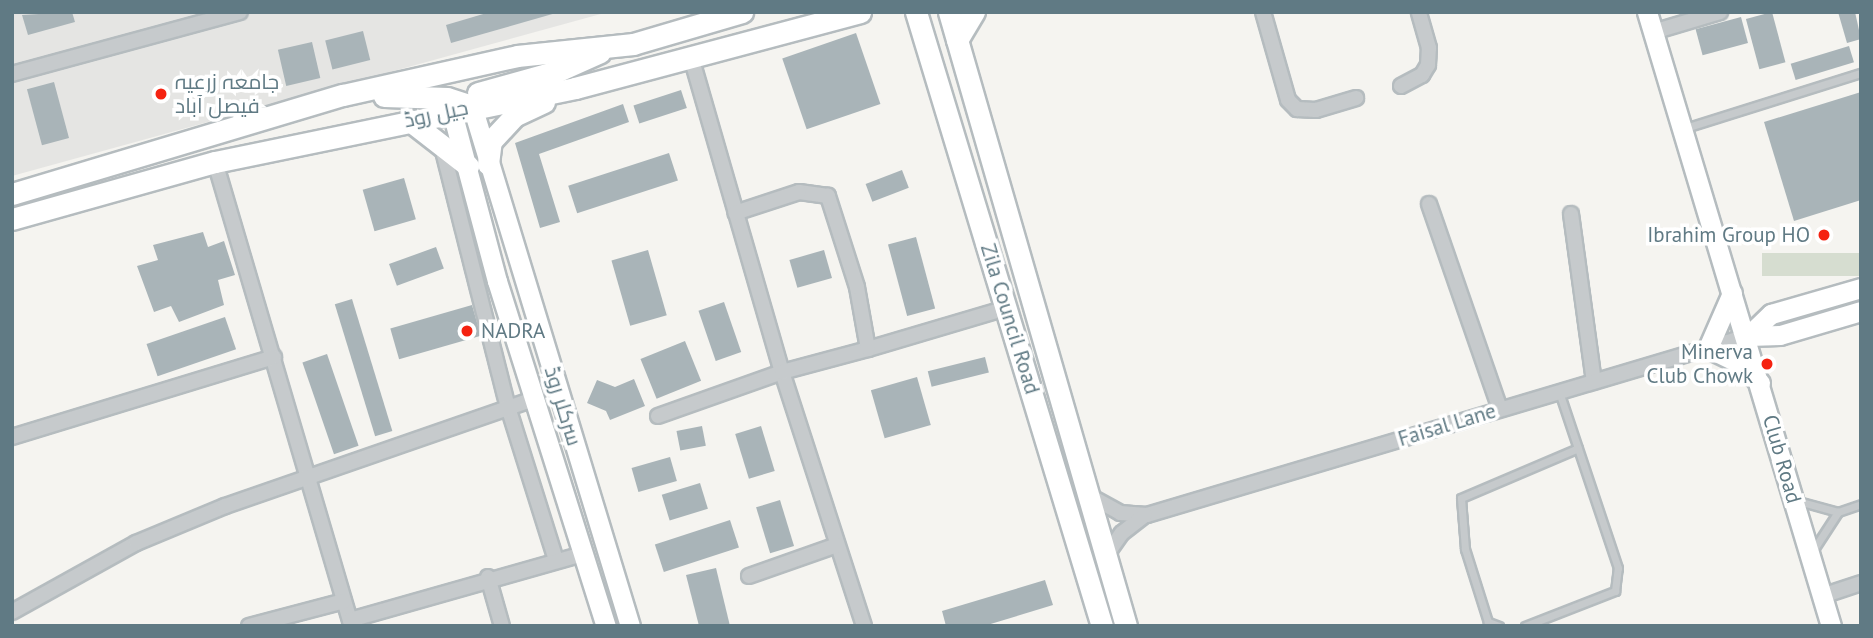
<!DOCTYPE html>
<html>
<head>
<meta charset="utf-8">
<style>
	body { margin:0 }
	#map { position:relative; width:1873px; height:638px; overflow:hidden; background:#f5f4f0; font-family:"PT Sans",Cairo,sans-serif }
	div>[style] { position:absolute }
	[style*='--x'] { left:calc(var(--x)*1px); top:calc(var(--y)*1px); width:calc(var(--w)*1px); rotate:calc(var(--a)*1deg) }
	.built>* { inset:0; background:#e5e5e3 }
	.green>* { inset:0; background:#d6ddd0; transform-origin:0 0 }
	.building>* { inset:0; background:#a9b4b8; transform-origin:0 0 }
	.roads { filter:drop-shadow(2px 0 #b5bcbf) drop-shadow(-2px 0 #b5bcbf) drop-shadow(0 2px #b5bcbf) drop-shadow(0 -2px #b5bcbf) }
	.service>* { height:7px; margin:-3.5px; padding:0 3.5px; transform-origin:3.5px; border-radius:3.5px; background:#c6cacc }
	.minor>* { height:14px; margin:-7px; padding:0 7px; transform-origin:7px; border-radius:7px; background:#c6cacc }
	.secondary>* { height:19px; margin:-9.5px; padding:0 9.5px; transform-origin:9.5px; border-radius:9.5px; background:#fff }
	.primary>* { height:21px; margin:-10.5px; padding:0 10.5px; transform-origin:10.5px; border-radius:10.5px; background:#fff }
	.dots>* { width:19px; height:19px; translate:-50% -50%; box-sizing:border-box; border:4px solid #fff; border-radius:50% }
	span { translate:-50% -50%; white-space:nowrap; text-align:center; line-height:1.15; -webkit-text-stroke:7px #fff; paint-order:stroke }
	.poi-label { font-size:21px; color:#607a84 }
	.left { translate:0 -50%; text-align:left }
	.right { translate:-100% -50%; text-align:right }
	.street-label { font-size:21px; color:#607a84 }
	.frame { position:absolute; inset:0; border:14px solid #607a84; pointer-events:none }
</style>
</head>
<body>
<div id="map">
	<div class="built">
		<i style="clip-path:polygon(12px 12px,608px 12px,12px 176px)"></i>
	</div>
	<div class="green">
		<i style="left:1861px;top:253px;width:23px;height:99px;rotate:90deg"></i>
	</div>
	<div class="building">
		<i style="clip-path:polygon(72px 12px,75px 22px,28px 35px,22px 15px)"></i>
		<i style="clip-path:polygon(490px 12px,556px 12px,556px 13px,451px 43px,446px 25px)"></i>
		<i style="left:1772px;top:12px;width:52px;height:27px;rotate:75deg"></i>
		<i style="clip-path:polygon(1838px 12px,1855px 12px,1861px 39px,1847px 43px)"></i>
		<i style="left:1741px;top:17px;width:27px;height:47px;rotate:75deg"></i>
		<i style="left:363px;top:31px;width:30px;height:39px;rotate:76deg"></i>
		<i style="left:856px;top:33px;width:75px;height:78px;rotate:71deg"></i>
		<i style="left:312px;top:42px;width:37px;height:35px;rotate:77deg"></i>
		<i style="left:1849px;top:46px;width:17px;height:61px;rotate:73deg"></i>
		<i style="left:54px;top:82px;width:58px;height:28px;rotate:75deg"></i>
		<i style="left:681px;top:90px;width:19px;height:50px;rotate:72deg"></i>
		<i style="clip-path:polygon(1861px 92px,1861px 200px,1794px 221px,1764px 122px)"></i>
		<i style="clip-path:polygon(623px 104px,629px 122px,539px 154px,560px 222px,540px 228px,515px 143px)"></i>
		<i style="left:669px;top:153px;width:29px;height:106px;rotate:72deg"></i>
		<i style="left:902px;top:170px;width:19px;height:39px;rotate:69deg"></i>
		<i style="left:404px;top:178px;width:43px;height:43px;rotate:74deg"></i>
		<i style="clip-path:polygon(203px 232px,208px 247px,224px 241px,235px 275px,218px 280px,224px 305px,179px 322px,171px 306px,154px 312px,137px 266px,158px 260px,153px 245px)"></i>
		<i style="left:916px;top:237px;width:74px;height:29px;rotate:75deg"></i>
		<i style="left:436px;top:247px;width:23px;height:50px;rotate:70deg"></i>
		<i style="left:648px;top:250px;width:68px;height:38px;rotate:74deg"></i>
		<i style="left:824px;top:250px;width:29px;height:36px;rotate:74deg"></i>
		<i style="left:352px;top:299px;width:138px;height:18px;rotate:73deg"></i>
		<i style="left:724px;top:302px;width:53px;height:27px;rotate:71deg"></i>
		<i style="left:472px;top:305px;width:32px;height:85px;rotate:74deg"></i>
		<i style="left:225px;top:317px;width:34px;height:83px;rotate:71deg"></i>
		<i style="left:685px;top:341px;width:43px;height:48px;rotate:68deg"></i>
		<i style="left:327px;top:354px;width:97px;height:26px;rotate:71deg"></i>
		<i style="left:985px;top:357px;width:16px;height:59px;rotate:76deg"></i>
		<i style="left:917px;top:377px;width:50px;height:48px;rotate:74deg"></i>
		<i style="clip-path:polygon(634px 379px,645px 406px,610px 420px,606px 411px,587px 403px,597px 380px,615px 387px)"></i>
		<i style="left:702px;top:426px;width:20px;height:26px;rotate:79deg"></i>
		<i style="left:761px;top:426px;width:47px;height:27px;rotate:73deg"></i>
		<i style="left:670px;top:457px;width:25px;height:40px;rotate:74deg"></i>
		<i style="left:700px;top:483px;width:27px;height:40px;rotate:73deg"></i>
		<i style="left:780px;top:500px;width:48px;height:25px;rotate:73deg"></i>
		<i style="left:730px;top:520px;width:29px;height:79px;rotate:72deg"></i>
		<i style="clip-path:polygon(716px 568px,730px 626px,699px 626px,686px 575px)"></i>
		<i style="clip-path:polygon(1045px 580px,1053px 605px,984px 626px,946px 626px,942px 611px)"></i>
	</div>
	<div class="roads">
		<div class="service">
			<i style="--x:1685;--y:128;--w:184;--a:-17.4"></i>
			<i style="--x:1798;--y:501;--w:41;--a:15.4"></i>
			<i style="--x:1838;--y:512;--w:24;--a:-19"></i>
			<i style="--x:1812;--y:552;--w:48;--a:-57"></i>
			<i style="--x:1499;--y:626;--w:12;--a:-160"></i>
			<i style="--x:1488;--y:622;--w:77;--a:-107.5"></i>
			<i style="--x:1465;--y:549;--w:51;--a:-94.5"></i>
			<i style="--x:1461;--y:498;--w:127;--a:-23.1"></i>
			<i style="--x:1525;--y:626;--w:97;--a:-21.3"></i>
			<i style="--x:1615;--y:591;--w:23;--a:-83"></i>
			<i style="--x:1618;--y:568;--w:186;--a:-108.5"></i>
		</div>
		<div class="minor">
			<i style="--x:1263;--y:12;--w:91;--a:74.1"></i>
			<i style="--x:1288;--y:100;--w:13;--a:45"></i>
			<i style="--x:1297;--y:109;--w:19;--a:3"></i>
			<i style="--x:1316;--y:110;--w:42;--a:-16.7"></i>
			<i style="--x:1653;--y:32;--w:70;--a:-16.6"></i>
			<i style="--x:691;--y:57;--w:328;--a:73.9"></i>
			<i style="--x:782;--y:372;--w:267;--a:72.1"></i>
			<i style="--x:12;--y:74;--w:236;--a:-15.2"></i>
			<i style="--x:1401;--y:86;--w:24;--a:-28"></i>
			<i style="--x:1422;--y:75;--w:12;--a:-59"></i>
			<i style="--x:1428;--y:65;--w:17;--a:-87"></i>
			<i style="--x:1429;--y:48;--w:37;--a:-106"></i>
			<i style="--x:441;--y:143;--w:272;--a:75.8"></i>
			<i style="--x:508;--y:407;--w:160;--a:72.6"></i>
			<i style="--x:215;--y:162;--w:484;--a:73.6"></i>
			<i style="--x:1429;--y:204;--w:217;--a:70.9"></i>
			<i style="--x:1571;--y:214;--w:169;--a:82.2"></i>
			<i style="--x:868;--y:349;--w:144;--a:-16.5"></i>
			<i style="--x:658;--y:416;--w:132;--a:-19.5"></i>
			<i style="--x:782;--y:372;--w:89;--a:-15"></i>
			<i style="--x:868;--y:349;--w:63;--a:-100.1"></i>
			<i style="--x:857;--y:287;--w:96;--a:-107.7"></i>
			<i style="--x:828;--y:196;--w:29;--a:-172"></i>
			<i style="--x:799;--y:192;--w:67;--a:161.8"></i>
			<i style="--x:12;--y:437;--w:274;--a:-17"></i>
			<i style="--x:1088;--y:495;--w:37;--a:29"></i>
			<i style="--x:1120;--y:513;--w:27;--a:4"></i>
			<i style="--x:1147;--y:515;--w:627;--a:-16.59"></i>
			<i style="--x:1105;--y:557;--w:29;--a:-55"></i>
			<i style="--x:1122;--y:533;--w:29;--a:-38"></i>
			<i style="--x:749;--y:576;--w:93;--a:-19.4"></i>
			<i style="--x:488;--y:577;--w:51;--a:74.1"></i>
			<i style="--x:1822;--y:596;--w:41;--a:-18.4"></i>
			<i style="--x:12;--y:612;--w:142;--a:-29.1"></i>
			<i style="--x:136;--y:543;--w:96;--a:-22.6"></i>
			<i style="--x:225;--y:506;--w:327;--a:-19.1"></i>
			<i style="--x:350;--y:620;--w:242;--a:-15.8"></i>
			<i style="--x:249;--y:626;--w:98;--a:-14.7"></i>
		</div>
		<div class="secondary">
			<i style="--x:1647;--y:12;--w:641;--a:73.32"></i>
			<i style="--x:472;--y:106;--w:543;--a:73.1"></i>
			<i style="--x:452;--y:112;--w:175;--a:75.1"></i>
			<i style="--x:497;--y:281;--w:362;--a:72.5"></i>
			<i style="--x:1732;--y:293;--w:60;--a:113.6"></i>
			<i style="--x:1708;--y:348;--w:32;--a:26"></i>
			<i style="--x:1737;--y:362;--w:31;--a:42"></i>
			<i style="--x:1748;--y:336;--w:32;--a:-44"></i>
			<i style="--x:1771;--y:314;--w:94;--a:-16.1"></i>
			<i style="--x:1748;--y:336;--w:32;--a:-2"></i>
			<i style="--x:1780;--y:335;--w:84;--a:-16.5"></i>
		</div>
		<div class="primary">
			<i style="--x:916;--y:12;--w:642;--a:73.15"></i>
			<i style="--x:949;--y:12;--w:639;--a:73.92"></i>
			<i style="--x:957;--y:40;--w:33;--a:-59"></i>
			<i style="--x:478;--y:93;--w:83;--a:-15.4"></i>
			<i style="--x:558;--y:71;--w:46;--a:-24.3"></i>
			<i style="--x:384;--y:96;--w:63;--a:1.8"></i>
			<i style="--x:447;--y:98;--w:26;--a:18"></i>
			<i style="--x:409;--y:120;--w:75;--a:37.9"></i>
			<i style="--x:488;--y:164;--w:23;--a:-83"></i>
			<i style="--x:491;--y:141;--w:34;--a:-47"></i>
			<i style="--x:514;--y:116;--w:33;--a:-25"></i>
			<i style="--x:12;--y:194;--w:345;--a:-16.7"></i>
			<i style="--x:343;--y:95;--w:178;--a:-12.6"></i>
			<i style="--x:517;--y:56;--w:117;--a:-5.9"></i>
			<i style="--x:633;--y:44;--w:114;--a:-16.4"></i>
			<i style="--x:12;--y:219;--w:211;--a:-15.7"></i>
			<i style="--x:215;--y:162;--w:368;--a:-11.6"></i>
			<i style="--x:575;--y:88;--w:295;--a:-14.9"></i>
		</div>
	</div>
	<div class="dots">
		<i style="left:161px;top:94px;background:#f52210"></i>
		<i style="left:1824px;top:235px;background:#f52210"></i>
		<i style="left:467px;top:331px;background:#f52210"></i>
		<i style="left:1767px;top:364px;background:#f52210"></i>
	</div>
	<div class="poi-label">
		<span class="left" style="left:175px;top:94px">جامعہ زرعیہ<br>فیصل آباد</span>
		<span class="right" style="left:1810px;top:235px">Ibrahim Group HO</span>
		<span class="left" style="left:481px;top:331px">NADRA</span>
		<span class="right" style="left:1753px;top:364px">Minerva<br>Club Chowk</span>
	</div>
	<div class="street-label">
		<span style="left:436px;top:114px;rotate:-12deg">جیل روڈ</span>
		<span style="left:1010px;top:319px;rotate:73deg">Zila Council Road</span>
		<span style="left:563px;top:406px;rotate:73deg">سرکلر روڈ</span>
		<span style="left:1447px;top:425px;rotate:-17deg">Faisal Lane</span>
		<span style="left:1782px;top:459px;rotate:74deg">Club Road</span>
	</div>
	<div class="frame"></div>
</div>
</body>
</html>
